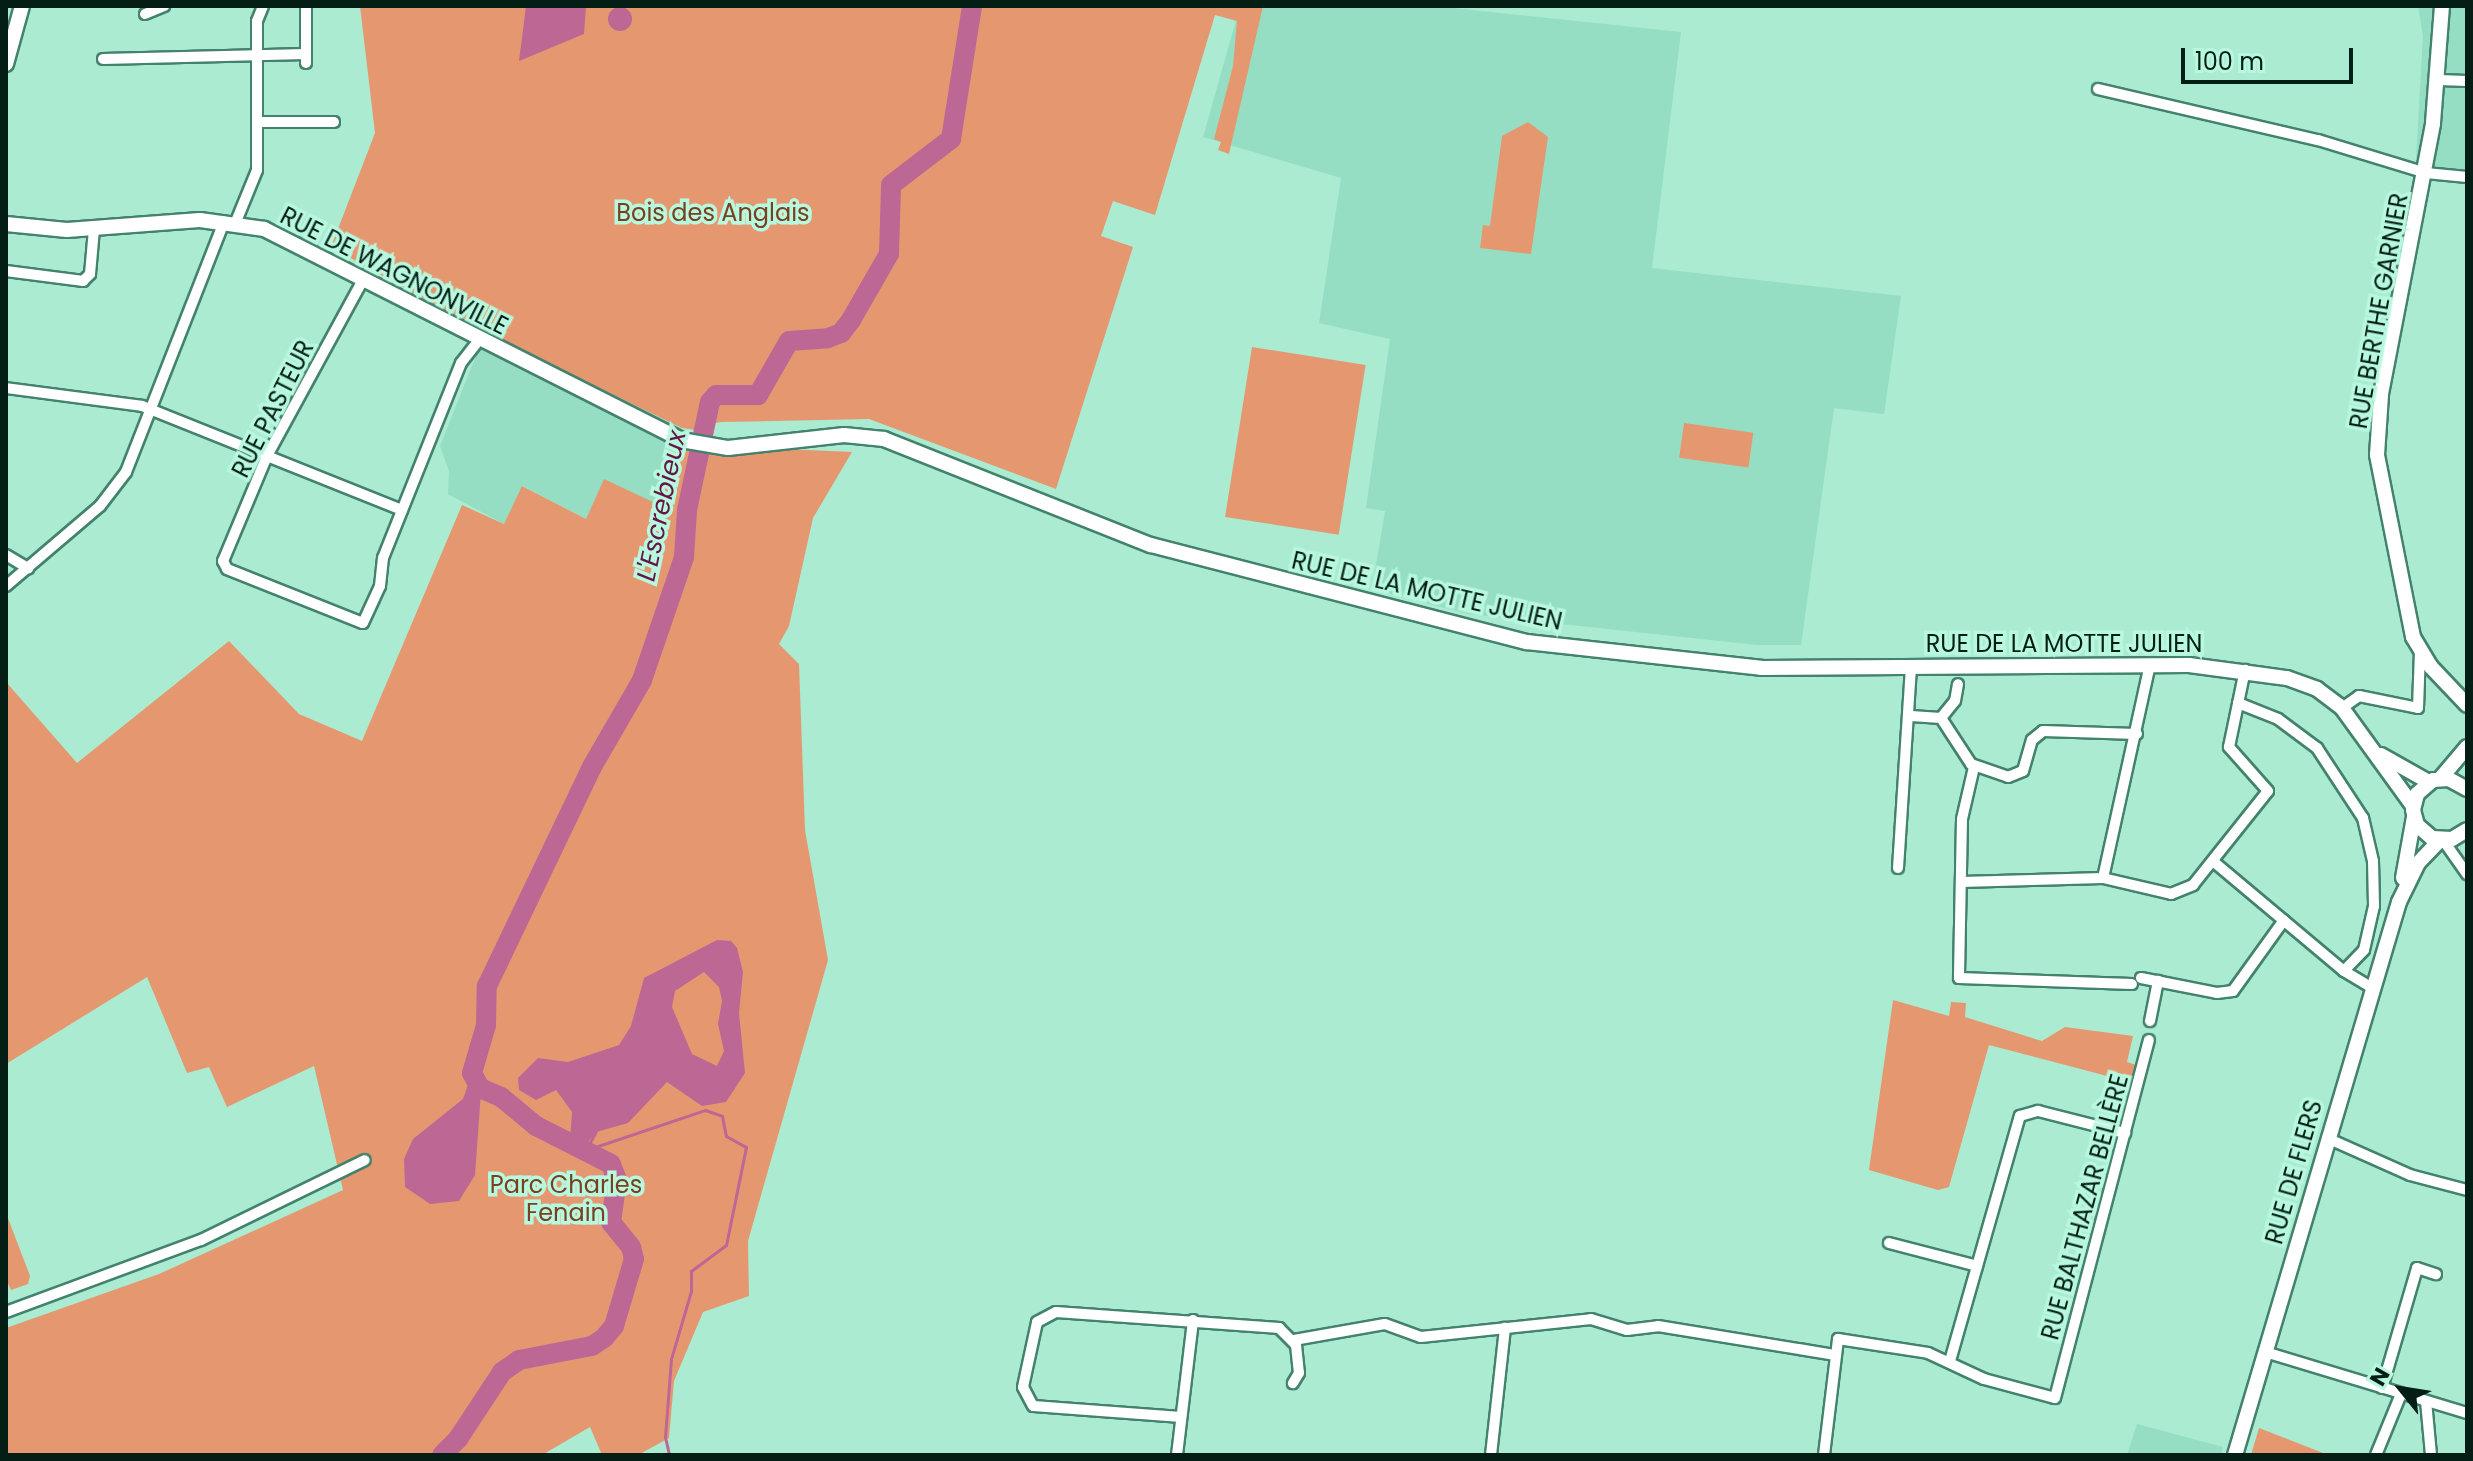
<!DOCTYPE html>
<html>
<head>
<meta charset="utf-8">
<style>
	body { margin:0 }
	#map { position:relative; width:2473px; height:1461px; overflow:hidden; background:#aaebd1; font-family:Poppins,sans-serif }
	div>[style] { position:absolute }
	[style*='--x'] { left:calc(var(--x)*1px); top:calc(var(--y)*1px); width:calc(var(--w)*1px); rotate:calc(var(--a)*1deg) }
	.built>* { inset:0; background:#95dec3 }
	.green>* { inset:0; background:#e59870; transform-origin:0 0 }
	.water>* { inset:0; background:#bd6794 }
	.round { border-radius:50% }
	.stream>* { height:3px; margin:-1.5px; padding:0 1.5px; transform-origin:1.5px; border-radius:1.5px; background:#bd6794 }
	.river>* { height:20px; margin:-10px; padding:0 10px; transform-origin:10px; border-radius:10px; background:#bd6794 }
	.roads { filter:drop-shadow(2px 0 #43826c) drop-shadow(-2px 0 #43826c) drop-shadow(0 2px #43826c) drop-shadow(0 -2px #43826c) }
	.street>* { height:10px; margin:-5px; padding:0 5px; transform-origin:5px; border-radius:5px; background:#fff }
	.secondary>* { height:14px; margin:-7px; padding:0 7px; transform-origin:7px; border-radius:7px; background:#fff }
	span { translate:-50% -50%; white-space:nowrap; text-align:center; line-height:1.15; -webkit-text-stroke:7px #b7f8de; paint-order:stroke }
	.park-label { font-size:24px; color:#79401f }
	.street-label { font-size:24px; color:#041e16 }
	.water-label { font-size:26px; color:#641544; font-style:italic }
	.frame { position:absolute; inset:0; border:8px solid #041e16; pointer-events:none }
	.north { position:absolute; left:2361px; top:1349px; width:80px; height:80px; -webkit-text-stroke:6px #b7f8de; paint-order:stroke; rotate:300deg; font-size:22px; font-weight:700; line-height:32px; text-align:center; color:#041e16 }
	.north::after { content:''; display:block; margin:auto; width:28px; height:36px; background:#041e16; clip-path:polygon(50% 0,100% 100%,50% 72%,0 100%) }
	.scale { position:absolute; left:2181px; top:48px; width:172px; height:36px; box-sizing:border-box; border:4px solid #041e16; border-top:0; padding-left:10px; font-size:24px; line-height:28px; white-space:nowrap; color:#041e16; -webkit-text-stroke:6px #b7f8de; paint-order:stroke }
</style>
</head>
<body>
<div id="map">
	<div class="built">
		<i style="clip-path:polygon(1240px 6px,1434px 6px,1681px 32px,1652px 268px,1901px 296px,1884px 414px,1834px 408px,1801px 645px,1757px 645px,1468px 614px,1372px 589px,1385px 511px,1366px 508px,1390px 339px,1319px 323px,1341px 178px,1203px 137px)"></i>
		<i style="clip-path:polygon(2418px 6px,2467px 6px,2467px 183px,2440px 181px,2416px 159px,2423px 36px)"></i>
		<i style="clip-path:polygon(485px 333px,682px 428px,655px 504px,586px 519px,523px 486px,504px 524px,448px 494px,449px 471px,440px 446px)"></i>
		<i style="clip-path:polygon(2137px 1424px,2223px 1447px,2221px 1455px,2127px 1455px)"></i>
	</div>
	<div class="green">
		<i style="clip-path:polygon(360px 6px,1263px 6px,1229px 154px,1218px 150px,1221px 142px,1214px 139px,1233px 66px,1237px 21px,1215px 15px,1155px 215px,1113px 201px,1101px 236px,1133px 247px,1056px 489px,869px 419px,721px 422px,703px 425px,702px 431px,682px 428px,485px 333px,331px 247px,375px 133px)"></i>
		<i style="clip-path:polygon(1528px 122px,1548px 137px,1531px 254px,1480px 248px,1483px 225px,1490px 226px,1502px 136px)"></i>
		<i style="left:1252px;top:347px;width:115px;height:172px;rotate:9deg"></i>
		<i style="left:1684px;top:423px;width:70px;height:35px;rotate:8deg"></i>
		<i style="clip-path:polygon(677px 444px,852px 452px,813px 518px,789px 626px,779px 644px,799px 664px,805px 830px,828px 960px,748px 1241px,749px 1296px,703px 1312px,674px 1381px,669px 1438px,638px 1455px,602px 1455px,590px 1427px,542px 1455px,6px 1455px,6px 1328px,159px 1274px,343px 1190px,314px 1066px,227px 1107px,209px 1067px,187px 1073px,147px 977px,6px 1064px,6px 682px,77px 763px,229px 641px,299px 714px,362px 741px,462px 505px,504px 524px,522px 486px,586px 519px,604px 479px,655px 503px)"></i>
		<i style="clip-path:polygon(1893px 1000px,1949px 1016px,1951px 1002px,1966px 1003px,1965px 1017px,2042px 1041px,2065px 1027px,2133px 1036px,2127px 1062px,2136px 1065px,2130px 1082px,1989px 1045px,1949px 1187px,1938px 1190px,1869px 1170px)"></i>
		<i style="clip-path:polygon(6px 1213px,30px 1276px,28px 1284px,11px 1290px,6px 1279px)"></i>
		<i style="clip-path:polygon(2259px 1428px,2318px 1451px,2328px 1455px,2251px 1455px)"></i>
	</div>
	<div class="water">
		<i style="clip-path:polygon(526px 6px,586px 6px,584px 34px,519px 61px)"></i>
		<i class="round" style="left:608px;top:7px;width:24px;height:24px"></i>
		<i style="clip-path:polygon(evenodd,717px 940px,731px 941px,737px 948px,743px 972px,739px 1013px,745px 1073px,726px 1102px,702px 1106px,667px 1082px,628px 1123px,596px 1132px,583px 1148px,570px 1140px,572px 1112px,556px 1090px,536px 1100px,519px 1090px,518px 1078px,538px 1058px,568px 1062px,619px 1045px,631px 1026px,644px 978px,717px 940px,704px 972px,719px 987px,722px 1001px,718px 1024px,724px 1051px,717px 1066px,692px 1054px,672px 1007px,675px 991px,704px 972px)"></i>
		<i style="clip-path:polygon(472px 1073px,481px 1092px,475px 1175px,459px 1201px,430px 1204px,405px 1187px,404px 1159px,413px 1139px,463px 1099px)"></i>
	</div>
	<div class="stream">
		<i style="--x:596;--y:1131;--w:21;--a:118"></i>
		<i style="--x:586;--y:1150;--w:126;--a:-18.6"></i>
		<i style="--x:705;--y:1110;--w:18;--a:19"></i>
		<i style="--x:722;--y:1116;--w:20;--a:79"></i>
		<i style="--x:726;--y:1136;--w:23;--a:29"></i>
		<i style="--x:746;--y:1147;--w:100;--a:101.5"></i>
		<i style="--x:726;--y:1245;--w:44;--a:143.4"></i>
		<i style="--x:691;--y:1271;--w:20;--a:90"></i>
		<i style="--x:691;--y:1291;--w:71;--a:106.4"></i>
		<i style="--x:671;--y:1359;--w:78;--a:94.4"></i>
		<i style="--x:665;--y:1437;--w:18;--a:77"></i>
	</div>
	<div class="river">
		<i style="--x:442;--y:1455;--w:23;--a:-45"></i>
		<i style="--x:458;--y:1439;--w:80;--a:-56.7"></i>
		<i style="--x:502;--y:1372;--w:21;--a:-35"></i>
		<i style="--x:519;--y:1360;--w:74;--a:-10.9"></i>
		<i style="--x:592;--y:1346;--w:14;--a:-34"></i>
		<i style="--x:604;--y:1338;--w:16;--a:-50"></i>
		<i style="--x:614;--y:1326;--w:70;--a:-73.4"></i>
		<i style="--x:634;--y:1259;--w:12;--a:-104"></i>
		<i style="--x:631;--y:1247;--w:32;--a:-129"></i>
		<i style="--x:611;--y:1222;--w:42;--a:-81.9"></i>
		<i style="--x:617;--y:1180;--w:17;--a:-111"></i>
		<i style="--x:611;--y:1164;--w:84;--a:-153.1"></i>
		<i style="--x:536;--y:1126;--w:45;--a:-140.4"></i>
		<i style="--x:501;--y:1097;--w:23;--a:-157"></i>
		<i style="--x:480;--y:1088;--w:17;--a:-118"></i>
		<i style="--x:472;--y:1073;--w:50;--a:-73.7"></i>
		<i style="--x:486;--y:1025;--w:39;--a:-89"></i>
		<i style="--x:487;--y:986;--w:245;--a:-64.4"></i>
		<i style="--x:593;--y:765;--w:98;--a:-60"></i>
		<i style="--x:642;--y:680;--w:130;--a:-71.1"></i>
		<i style="--x:684;--y:557;--w:47;--a:-86.3"></i>
		<i style="--x:687;--y:510;--w:110;--a:-78"></i>
		<i style="--x:710;--y:402;--w:9;--a:-49"></i>
		<i style="--x:716;--y:395;--w:42;--a:0"></i>
		<i style="--x:758;--y:395;--w:62;--a:-60.1"></i>
		<i style="--x:789;--y:341;--w:39;--a:-4"></i>
		<i style="--x:828;--y:338;--w:14;--a:-21"></i>
		<i style="--x:841;--y:333;--w:16;--a:-52"></i>
		<i style="--x:851;--y:320;--w:76;--a:-60.1"></i>
		<i style="--x:889;--y:254;--w:69;--a:-88.3"></i>
		<i style="--x:891;--y:185;--w:76;--a:-37.5"></i>
		<i style="--x:951;--y:139;--w:135;--a:-81"></i>
	</div>
	<div class="roads">
		<div class="street">
			<i style="--x:145;--y:14;--w:21;--a:-23"></i>
			<i style="--x:103;--y:59;--w:203;--a:-1.4"></i>
			<i style="--x:306;--y:63;--w:57;--a:-90"></i>
			<i style="--x:2439;--y:80;--w:28;--a:2"></i>
			<i style="--x:2098;--y:89;--w:226;--a:13.1"></i>
			<i style="--x:2318;--y:140;--w:113;--a:17"></i>
			<i style="--x:2426;--y:173;--w:41;--a:5.6"></i>
			<i style="--x:257;--y:122;--w:77;--a:0"></i>
			<i style="--x:235;--y:224;--w:58;--a:-67.8"></i>
			<i style="--x:257;--y:170;--w:149;--a:-90"></i>
			<i style="--x:257;--y:21;--w:16;--a:-68"></i>
			<i style="--x:6;--y:271;--w:78;--a:7.4"></i>
			<i style="--x:83;--y:281;--w:10;--a:-45"></i>
			<i style="--x:90;--y:274;--w:45;--a:-84.9"></i>
			<i style="--x:364;--y:278;--w:203;--a:118.6"></i>
			<i style="--x:267;--y:456;--w:114;--a:112.7"></i>
			<i style="--x:223;--y:561;--w:9;--a:63"></i>
			<i style="--x:227;--y:569;--w:146;--a:21.7"></i>
			<i style="--x:363;--y:623;--w:41;--a:-65.3"></i>
			<i style="--x:380;--y:586;--w:28;--a:-84"></i>
			<i style="--x:383;--y:558;--w:210;--a:-68.2"></i>
			<i style="--x:461;--y:363;--w:31;--a:-52"></i>
			<i style="--x:6;--y:388;--w:137;--a:7.5"></i>
			<i style="--x:142;--y:406;--w:280;--a:21.8"></i>
			<i style="--x:6;--y:555;--w:26;--a:31"></i>
			<i style="--x:6;--y:586;--w:123;--a:-40.4"></i>
			<i style="--x:100;--y:506;--w:43;--a:-52.6"></i>
			<i style="--x:126;--y:472;--w:269;--a:-68.6"></i>
			<i style="--x:2238;--y:703;--w:43;--a:21.8"></i>
			<i style="--x:2278;--y:719;--w:49;--a:36.6"></i>
			<i style="--x:2317;--y:748;--w:84;--a:56.7"></i>
			<i style="--x:2363;--y:818;--w:44;--a:76.9"></i>
			<i style="--x:2373;--y:861;--w:45;--a:88.7"></i>
			<i style="--x:2374;--y:906;--w:45;--a:102.8"></i>
			<i style="--x:2364;--y:950;--w:29;--a:134"></i>
			<i style="--x:2342;--y:708;--w:21;--a:-35"></i>
			<i style="--x:2359;--y:696;--w:60;--a:11.5"></i>
			<i style="--x:2418;--y:708;--w:56;--a:-88"></i>
			<i style="--x:1911;--y:716;--w:30;--a:4"></i>
			<i style="--x:1941;--y:718;--w:22;--a:-51"></i>
			<i style="--x:1955;--y:701;--w:17;--a:-80"></i>
			<i style="--x:1941;--y:718;--w:55;--a:56.9"></i>
			<i style="--x:1971;--y:764;--w:39;--a:19"></i>
			<i style="--x:2008;--y:777;--w:16;--a:-22"></i>
			<i style="--x:2023;--y:771;--w:32;--a:-74"></i>
			<i style="--x:2032;--y:740;--w:14;--a:-39"></i>
			<i style="--x:2043;--y:731;--w:94;--a:1.8"></i>
			<i style="--x:1974;--y:767;--w:53;--a:103"></i>
			<i style="--x:1962;--y:819;--w:159;--a:91.1"></i>
			<i style="--x:1959;--y:978;--w:173;--a:2"></i>
			<i style="--x:2443;--y:840;--w:42;--a:54.8"></i>
			<i style="--x:2214;--y:862;--w:170;--a:40"></i>
			<i style="--x:2344;--y:971;--w:35;--a:31"></i>
			<i style="--x:1898;--y:868;--w:203;--a:-86.3"></i>
			<i style="--x:2103;--y:878;--w:218;--a:-77.6"></i>
			<i style="--x:1961;--y:882;--w:142;--a:-1.6"></i>
			<i style="--x:2103;--y:878;--w:70;--a:13.2"></i>
			<i style="--x:2171;--y:894;--w:24;--a:-22"></i>
			<i style="--x:2193;--y:885;--w:120;--a:-51.4"></i>
			<i style="--x:2268;--y:791;--w:59;--a:-131.6"></i>
			<i style="--x:2229;--y:747;--w:79;--a:-78.3"></i>
			<i style="--x:2141;--y:978;--w:77;--a:11.2"></i>
			<i style="--x:2217;--y:993;--w:16;--a:-7"></i>
			<i style="--x:2233;--y:991;--w:87;--a:-54.3"></i>
			<i style="--x:2150;--y:1021;--w:41;--a:-78.7"></i>
			<i style="--x:2327;--y:1138;--w:91;--a:24"></i>
			<i style="--x:2410;--y:1175;--w:59;--a:14.7"></i>
			<i style="--x:1889;--y:1243;--w:91;--a:14.6"></i>
			<i style="--x:6;--y:1312;--w:208;--a:-20.3"></i>
			<i style="--x:201;--y:1240;--w:182;--a:-26"></i>
			<i style="--x:1294;--y:1340;--w:92;--a:-10"></i>
			<i style="--x:1385;--y:1324;--w:38;--a:20"></i>
			<i style="--x:1421;--y:1337;--w:171;--a:-6"></i>
			<i style="--x:1591;--y:1319;--w:38;--a:17"></i>
			<i style="--x:1627;--y:1330;--w:31;--a:-7"></i>
			<i style="--x:1658;--y:1326;--w:180;--a:9.3"></i>
			<i style="--x:2265;--y:1352;--w:211;--a:16.8"></i>
			<i style="--x:1950;--y:1361;--w:255;--a:-74.1"></i>
			<i style="--x:2020;--y:1116;--w:19;--a:-16"></i>
			<i style="--x:2038;--y:1111;--w:90;--a:14.2"></i>
			<i style="--x:2382;--y:1388;--w:125;--a:-73.7"></i>
			<i style="--x:2417;--y:1268;--w:20;--a:18"></i>
			<i style="--x:2426;--y:1401;--w:54;--a:84.7"></i>
			<i style="--x:1181;--y:1417;--w:148;--a:-175.7"></i>
			<i style="--x:1033;--y:1406;--w:21;--a:-118"></i>
			<i style="--x:1023;--y:1387;--w:66;--a:-77.8"></i>
			<i style="--x:1037;--y:1322;--w:21;--a:-28"></i>
			<i style="--x:1056;--y:1312;--w:224;--a:4.1"></i>
			<i style="--x:1279;--y:1328;--w:24;--a:45"></i>
			<i style="--x:1296;--y:1345;--w:28;--a:84"></i>
			<i style="--x:1299;--y:1373;--w:12;--a:121"></i>
			<i style="--x:1177;--y:1455;--w:136;--a:-83.2"></i>
			<i style="--x:1491;--y:1455;--w:128;--a:-83.7"></i>
			<i style="--x:1824;--y:1455;--w:117;--a:-83.1"></i>
			<i style="--x:1838;--y:1339;--w:91;--a:8.8"></i>
			<i style="--x:1928;--y:1353;--w:62;--a:24.9"></i>
			<i style="--x:1984;--y:1379;--w:73;--a:15"></i>
			<i style="--x:2055;--y:1398;--w:370;--a:-75.3"></i>
			<i style="--x:2376;--y:1455;--w:66;--a:-67.7"></i>
		</div>
		<div class="secondary">
			<i style="--x:2442;--y:6;--w:118;--a:94.4"></i>
			<i style="--x:2433;--y:124;--w:276;--a:100.9"></i>
			<i style="--x:2381;--y:395;--w:60;--a:93.8"></i>
			<i style="--x:2377;--y:455;--w:186;--a:78.8"></i>
			<i style="--x:2413;--y:637;--w:35;--a:59"></i>
			<i style="--x:2431;--y:667;--w:52;--a:46.5"></i>
			<i style="--x:6;--y:64;--w:60;--a:-74.6"></i>
			<i style="--x:6;--y:224;--w:61;--a:5.6"></i>
			<i style="--x:67;--y:230;--w:133;--a:-4.3"></i>
			<i style="--x:200;--y:220;--w:65;--a:8"></i>
			<i style="--x:264;--y:229;--w:467;--a:26.8"></i>
			<i style="--x:681;--y:440;--w:48;--a:9.7"></i>
			<i style="--x:728;--y:448;--w:117;--a:-6.4"></i>
			<i style="--x:844;--y:435;--w:40;--a:5.7"></i>
			<i style="--x:884;--y:439;--w:287;--a:21.7"></i>
			<i style="--x:1151;--y:545;--w:388;--a:14.5"></i>
			<i style="--x:1527;--y:642;--w:235;--a:6.3"></i>
			<i style="--x:1761;--y:668;--w:428;--a:-0.4"></i>
			<i style="--x:2189;--y:665;--w:99;--a:7.6"></i>
			<i style="--x:2287;--y:678;--w:32;--a:20"></i>
			<i style="--x:2317;--y:689;--w:31;--a:37"></i>
			<i style="--x:2342;--y:708;--w:121;--a:54.1"></i>
			<i style="--x:2381;--y:755;--w:55;--a:29.4"></i>
			<i style="--x:2440;--y:779;--w:42;--a:-49.8"></i>
			<i style="--x:2467;--y:789;--w:21;--a:-151"></i>
			<i style="--x:2449;--y:779;--w:16;--a:176"></i>
			<i style="--x:2433;--y:780;--w:21;--a:139"></i>
			<i style="--x:2417;--y:794;--w:16;--a:104"></i>
			<i style="--x:2413;--y:810;--w:16;--a:75"></i>
			<i style="--x:2417;--y:825;--w:20;--a:41"></i>
			<i style="--x:2432;--y:838;--w:20;--a:3"></i>
			<i style="--x:2452;--y:839;--w:17;--a:-31"></i>
			<i style="--x:2403;--y:878;--w:62;--a:-79.8"></i>
			<i style="--x:2235;--y:1455;--w:577;--a:-73.48"></i>
			<i style="--x:2399;--y:902;--w:43;--a:-64"></i>
			<i style="--x:2418;--y:863;--w:32;--a:-46"></i>
		</div>
	</div>
	<div class="park-label">
		<span style="left:713px;top:213px">Bois des Anglais</span>
		<span style="left:566px;top:1199px">Parc Charles<br>Fenain</span>
	</div>
	<div class="street-label">
		<span style="left:394px;top:271px;rotate:27deg">RUE DE WAGNONVILLE</span>
		<span style="left:2379px;top:311px;rotate:-80deg">RUE BERTHE GARNIER</span>
		<span style="left:273px;top:409px;rotate:-63deg">RUE PASTEUR</span>
		<span style="left:1427px;top:591px;rotate:13deg">RUE DE LA MOTTE JULIEN</span>
		<span style="left:2064px;top:644px">RUE DE LA MOTTE JULIEN</span>
		<span style="left:2294px;top:1172px;rotate:-74deg">RUE DE FLERS</span>
		<span style="left:2085px;top:1207px;rotate:-75deg">RUE BALTHAZAR BELLÈRE</span>
	</div>
	<div class="water-label">
		<span style="left:662px;top:506px;rotate:-78deg">L'Escrebieux</span>
	</div>
	<div class="frame"></div>
	<div class="north">N</div>
	<div class="scale">100 m</div>
</div>
</body>
</html>
